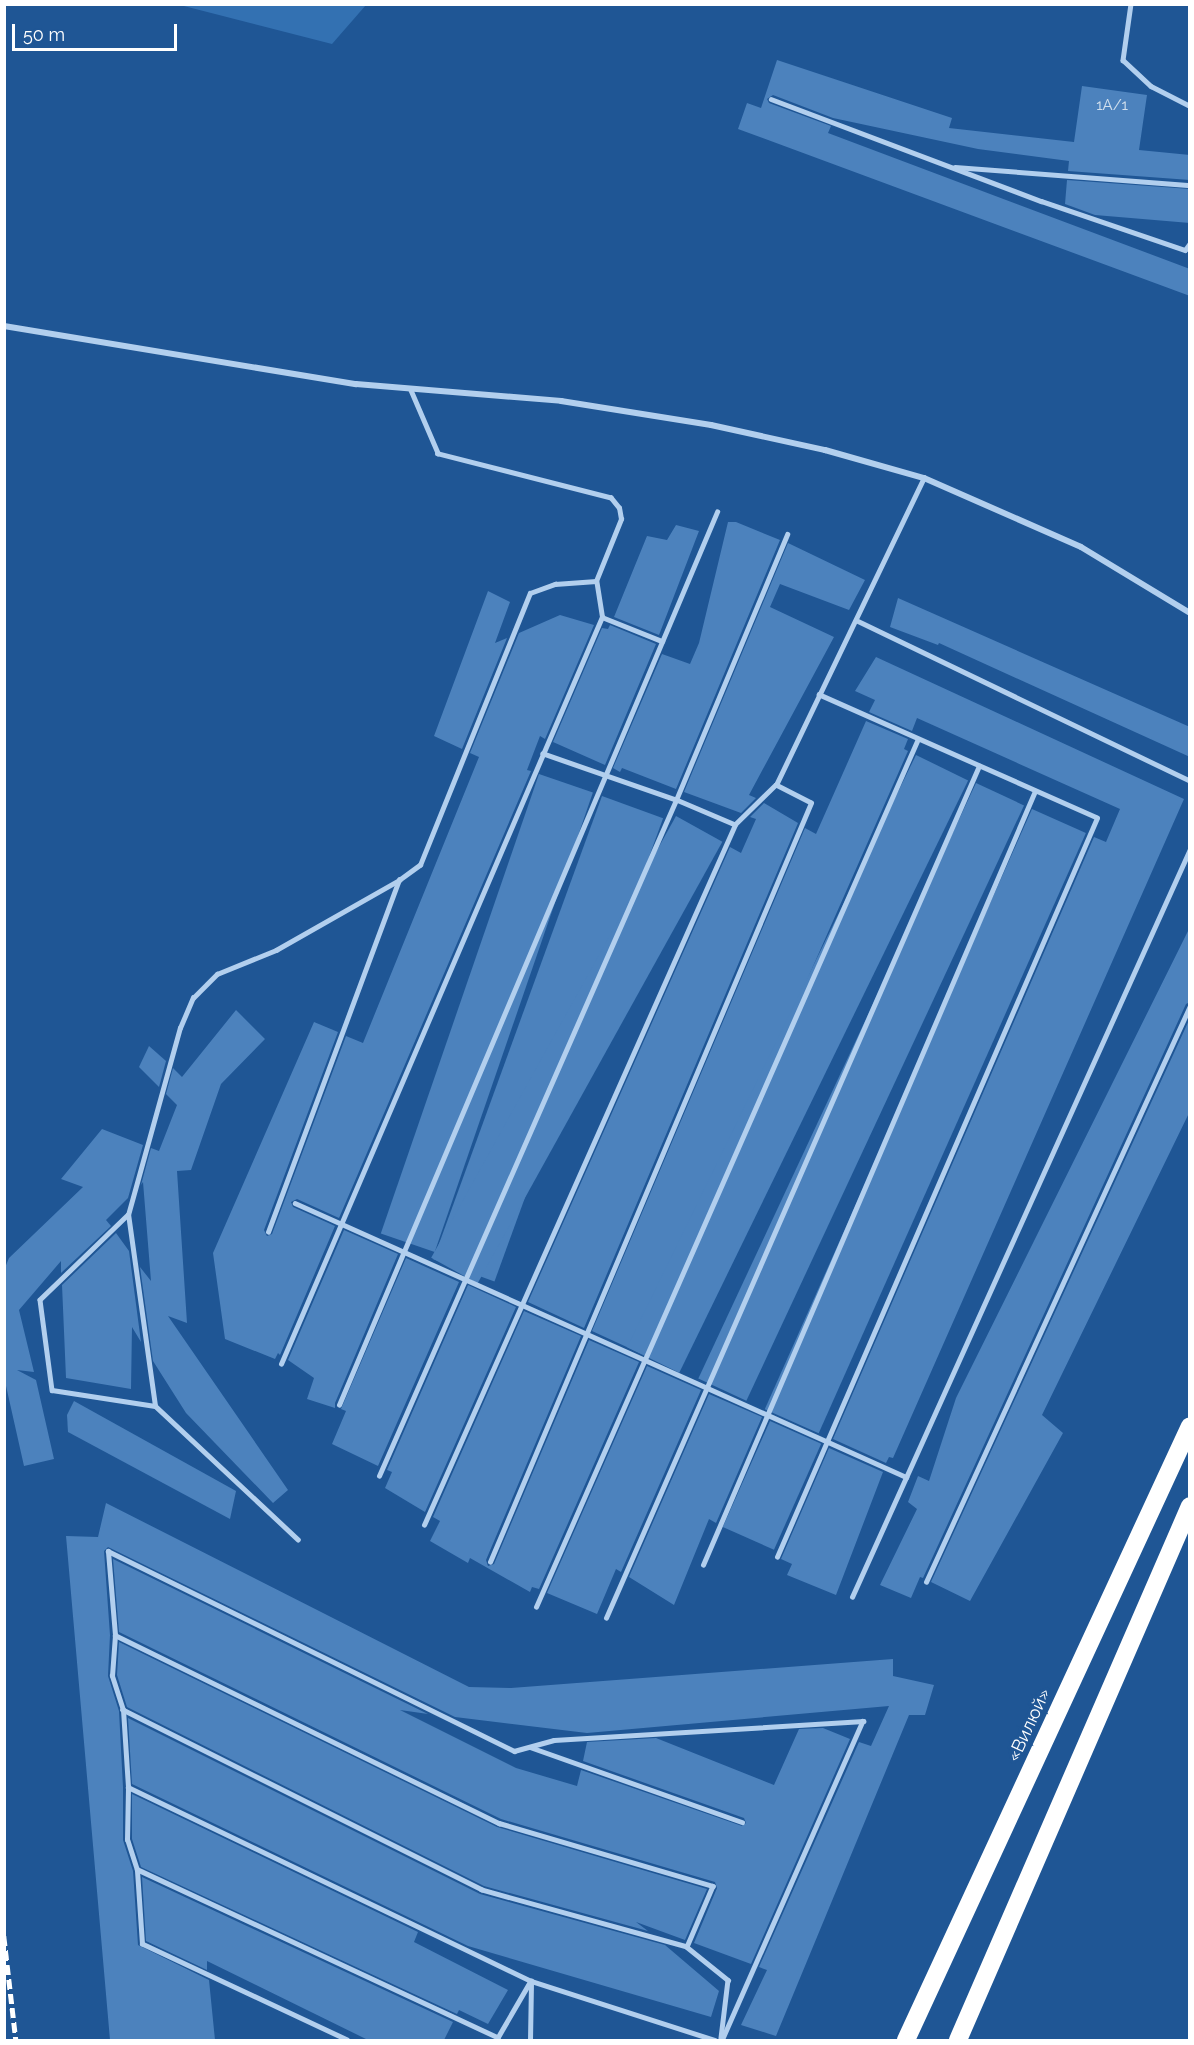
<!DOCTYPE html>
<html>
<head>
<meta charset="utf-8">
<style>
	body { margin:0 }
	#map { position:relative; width:1194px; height:2045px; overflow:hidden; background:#1f5695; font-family:Raleway,sans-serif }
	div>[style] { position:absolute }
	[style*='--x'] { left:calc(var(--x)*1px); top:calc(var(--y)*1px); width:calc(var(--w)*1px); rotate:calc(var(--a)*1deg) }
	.green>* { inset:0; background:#3371b2 }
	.building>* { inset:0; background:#4c82bd; transform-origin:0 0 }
	.lane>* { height:4.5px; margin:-2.25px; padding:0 2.25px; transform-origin:2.25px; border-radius:2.25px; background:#b2cfee }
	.street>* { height:6px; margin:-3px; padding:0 3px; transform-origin:3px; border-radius:3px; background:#b2cfee }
	.highway>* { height:18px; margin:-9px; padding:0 9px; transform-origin:9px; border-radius:9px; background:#fff }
	.rail>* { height:4.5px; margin-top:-2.25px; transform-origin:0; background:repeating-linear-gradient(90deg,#fff 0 10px,transparent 0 14.5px) }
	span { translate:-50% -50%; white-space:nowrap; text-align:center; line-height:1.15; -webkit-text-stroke:6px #1f5695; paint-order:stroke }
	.number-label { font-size:15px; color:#d2e0ee }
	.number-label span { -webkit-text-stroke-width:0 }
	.street-label { font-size:18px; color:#fff }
	.frame { position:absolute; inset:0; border:6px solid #fff; pointer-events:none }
	.scale { position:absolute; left:12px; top:24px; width:165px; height:27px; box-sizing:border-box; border:3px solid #fff; border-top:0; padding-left:8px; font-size:18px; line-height:21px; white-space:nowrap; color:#fff; -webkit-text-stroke:4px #1f5695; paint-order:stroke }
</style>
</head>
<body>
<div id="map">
	<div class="green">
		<i style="clip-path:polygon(180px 5px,366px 5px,332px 44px)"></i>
	</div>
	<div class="building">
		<i style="clip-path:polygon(777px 60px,952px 118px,949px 128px,1074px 142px,1082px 86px,1147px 95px,1139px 150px,1190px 155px,1190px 180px,1068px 171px,1069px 161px,978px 149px,833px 118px,773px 95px,767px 99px,769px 103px,831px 126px,828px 133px,1190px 269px,1190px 296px,738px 129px,747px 103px,761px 108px)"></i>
		<i style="clip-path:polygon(1067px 180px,1190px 189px,1190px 223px,1095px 215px,1065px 204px)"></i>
		<i style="clip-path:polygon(728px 522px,736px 522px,780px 540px,676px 789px,622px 768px,620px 772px,613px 768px,662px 654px,690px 664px,699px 643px)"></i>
		<i style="clip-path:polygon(676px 525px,699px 531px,659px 635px,614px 617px,647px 536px,667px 540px)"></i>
		<i style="clip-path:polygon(788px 543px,865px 580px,849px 610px,780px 584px,770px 607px,834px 637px,749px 795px,756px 798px,741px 813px,684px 792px)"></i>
		<i style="clip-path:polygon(488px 591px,510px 602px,495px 643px,507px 638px,462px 749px,434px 736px)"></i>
		<i style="clip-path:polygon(898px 598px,1190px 727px,1190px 757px,939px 643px,938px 645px,890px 627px)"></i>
		<i style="clip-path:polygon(560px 615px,594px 625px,545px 739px,540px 736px,527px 770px,531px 771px,339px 1218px,297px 1199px,291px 1202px,293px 1207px,335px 1226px,280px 1355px,278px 1353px,275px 1359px,225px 1339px,213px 1253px,314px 1022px,338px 1032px,264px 1230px,267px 1236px,272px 1234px,346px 1036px,363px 1043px,479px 757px,470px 753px,519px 633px)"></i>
		<i style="clip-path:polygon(610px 625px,656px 644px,605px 765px,553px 742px,602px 628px,608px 629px)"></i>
		<i style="clip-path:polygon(876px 657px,1184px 799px,893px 1458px,889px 1457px,886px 1463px,833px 1439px,1094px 837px,1106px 842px,1120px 809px,917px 718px,912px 731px,869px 712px,875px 700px,855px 691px)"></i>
		<i style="clip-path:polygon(866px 721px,908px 739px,904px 749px,908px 751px,642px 1354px,592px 1331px,805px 828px,816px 834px)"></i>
		<i style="left:916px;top:755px;width:58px;height:659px;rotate:26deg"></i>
		<i style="left:539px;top:774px;width:57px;height:486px;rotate:19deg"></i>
		<i style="left:976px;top:783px;width:53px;height:657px;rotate:25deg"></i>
		<i style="left:602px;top:796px;width:65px;height:493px;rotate:20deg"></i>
		<i style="clip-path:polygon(764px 803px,798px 823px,584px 1328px,528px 1302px,730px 847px,741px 853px,756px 819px,750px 817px)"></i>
		<i style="left:1032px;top:809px;width:59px;height:657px;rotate:24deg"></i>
		<i style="left:676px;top:816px;width:53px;height:505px;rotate:29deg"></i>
		<i style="clip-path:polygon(1190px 927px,1190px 1002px,1186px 1004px,923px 1578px,920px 1577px,911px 1598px,880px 1585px,917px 1509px,908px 1502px,918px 1476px,929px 1481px,956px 1398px)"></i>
		<i style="clip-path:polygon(236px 1010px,265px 1039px,221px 1084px,191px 1170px,177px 1171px,187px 1323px,168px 1316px,288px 1490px,273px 1503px,186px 1413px,153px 1361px,140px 1267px,151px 1281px,143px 1182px,141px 1185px,151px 1148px,159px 1151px,177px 1105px,166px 1094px,173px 1068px,182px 1077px)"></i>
		<i style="clip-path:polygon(1190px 1018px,1190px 1111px,1042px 1415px,1063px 1433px,970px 1601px,931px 1582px)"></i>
		<i style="clip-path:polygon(149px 1046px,166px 1061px,159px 1087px,139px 1067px)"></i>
		<i style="clip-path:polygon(102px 1129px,143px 1145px,128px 1198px,106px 1220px,111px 1226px,61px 1273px,61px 1261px,19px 1310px,34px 1372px,17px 1370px,36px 1380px,54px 1459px,24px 1466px,4px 1377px,4px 1270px,9px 1258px,83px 1187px,61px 1179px)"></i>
		<i style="clip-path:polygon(344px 1230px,398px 1254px,335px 1403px,335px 1408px,307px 1399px,314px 1378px,288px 1360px)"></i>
		<i style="clip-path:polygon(116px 1233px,129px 1251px,141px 1342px,132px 1327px,131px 1389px,66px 1378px,62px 1285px)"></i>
		<i style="clip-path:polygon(406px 1258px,459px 1282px,378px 1466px,332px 1444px,346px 1411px,341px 1409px)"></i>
		<i style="clip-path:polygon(468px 1285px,516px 1307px,425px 1512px,385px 1488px,392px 1472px,387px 1470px)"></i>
		<i style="clip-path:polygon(524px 1311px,581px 1336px,486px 1560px,488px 1566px,494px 1564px,589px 1340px,639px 1362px,539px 1589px,532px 1587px,530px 1592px,470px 1558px,468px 1563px,430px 1541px,440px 1521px,433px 1517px)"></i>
		<i style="clip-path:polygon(647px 1366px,701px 1390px,621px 1572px,616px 1569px,597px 1614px,547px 1593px)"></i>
		<i style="clip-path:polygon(709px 1394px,762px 1417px,716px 1523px,709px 1519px,674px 1605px,629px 1577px)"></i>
		<i style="clip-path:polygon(74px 1401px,236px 1491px,230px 1519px,68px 1432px,67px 1415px)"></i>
		<i style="left:770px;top:1421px;width:56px;height:116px;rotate:24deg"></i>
		<i style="clip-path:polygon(829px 1448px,883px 1472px,836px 1595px,787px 1575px,792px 1564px,781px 1559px)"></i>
		<i style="clip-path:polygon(106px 1503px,469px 1687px,511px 1688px,893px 1659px,893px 1676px,934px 1685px,925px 1715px,909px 1715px,776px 2036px,741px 2025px,767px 1970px,759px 1967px,859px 1742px,871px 1746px,889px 1706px,587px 1733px,455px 1717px,108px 1547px,104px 1551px,110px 1635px,108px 1676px,119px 1711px,123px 1787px,123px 1840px,133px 1871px,138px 1945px,209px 1980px,215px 2040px,110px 2040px,66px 1536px,98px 1537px)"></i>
		<i style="clip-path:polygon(113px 1559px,428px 1714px,400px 1710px,516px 1768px,577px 1786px,581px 1770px,742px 1826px,746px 1823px,744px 1818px,583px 1761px,587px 1742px,656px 1738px,774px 1785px,799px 1729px,823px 1728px,850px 1739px,751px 1964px,694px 1943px,717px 1888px,715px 1882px,501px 1819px,119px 1632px)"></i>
		<i style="clip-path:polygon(119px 1642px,497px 1827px,707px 1889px,685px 1940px,636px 1922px,648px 1931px,484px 1886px,127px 1707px,117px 1675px)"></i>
		<i style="clip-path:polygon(128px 1718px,480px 1894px,665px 1945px,719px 1991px,711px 2017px,468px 1946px,132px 1784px)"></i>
		<i style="clip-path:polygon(132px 1794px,418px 1932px,414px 1942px,508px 1990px,488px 2024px,459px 2010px,457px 2014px,141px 1867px,132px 1839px)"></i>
		<i style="clip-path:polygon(142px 1877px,453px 2022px,444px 2040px,368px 2040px,207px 1961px,207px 1970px,146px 1941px)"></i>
	</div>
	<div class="lane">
		<i style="--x:1131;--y:4;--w:57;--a:98.1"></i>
		<i style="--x:1123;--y:60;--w:38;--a:43"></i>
		<i style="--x:1151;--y:86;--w:44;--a:27.1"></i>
		<i style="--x:771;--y:99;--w:289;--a:20.7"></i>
		<i style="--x:1041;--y:201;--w:152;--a:18.8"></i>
		<i style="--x:1185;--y:250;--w:9;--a:-54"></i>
		<i style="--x:955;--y:167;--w:236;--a:4.4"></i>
		<i style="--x:602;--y:617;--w:65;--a:21.8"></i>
		<i style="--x:856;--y:620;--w:371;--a:25.7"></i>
		<i style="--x:776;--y:785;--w:57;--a:135.7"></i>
		<i style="--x:735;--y:825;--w:64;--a:-157"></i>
		<i style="--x:676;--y:800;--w:288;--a:-67.3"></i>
		<i style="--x:295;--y:1203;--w:670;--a:24.15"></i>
		<i style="--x:128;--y:1215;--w:122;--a:136"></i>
		<i style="--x:40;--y:1300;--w:91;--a:82.4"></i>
		<i style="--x:52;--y:1390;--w:104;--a:8.8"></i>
		<i style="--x:268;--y:1232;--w:376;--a:-69.6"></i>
		<i style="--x:281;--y:1364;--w:813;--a:-66.75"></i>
		<i style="--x:602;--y:617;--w:36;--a:-99"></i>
		<i style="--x:339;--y:1405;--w:970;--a:-67.06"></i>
		<i style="--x:379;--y:1476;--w:738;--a:-66.28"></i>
		<i style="--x:676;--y:800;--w:141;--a:-160.9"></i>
		<i style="--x:424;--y:1525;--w:766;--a:-66.05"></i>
		<i style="--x:298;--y:1540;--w:196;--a:-136.9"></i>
		<i style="--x:155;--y:1406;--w:193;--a:-98"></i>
		<i style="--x:128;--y:1215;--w:194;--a:-74.5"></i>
		<i style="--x:180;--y:1028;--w:33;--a:-67"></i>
		<i style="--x:193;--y:998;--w:34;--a:-45"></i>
		<i style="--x:217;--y:974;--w:64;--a:-22.1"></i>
		<i style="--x:276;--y:950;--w:142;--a:-29.6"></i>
		<i style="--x:399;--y:880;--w:26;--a:-36"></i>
		<i style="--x:420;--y:865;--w:293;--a:-68"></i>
		<i style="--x:530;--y:593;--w:27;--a:-20"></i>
		<i style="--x:555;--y:584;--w:41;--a:-4.2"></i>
		<i style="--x:596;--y:581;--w:67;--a:-68"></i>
		<i style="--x:621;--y:519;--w:11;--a:-100"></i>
		<i style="--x:619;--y:508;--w:13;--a:-129"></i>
		<i style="--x:611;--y:498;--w:179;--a:-165.7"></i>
		<i style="--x:438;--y:454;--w:71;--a:-113.3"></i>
		<i style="--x:777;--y:1557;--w:805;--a:-66.59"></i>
		<i style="--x:1097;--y:818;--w:304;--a:-156.1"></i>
		<i style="--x:490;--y:1562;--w:824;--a:-67.08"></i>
		<i style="--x:811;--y:803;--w:39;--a:-153"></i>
		<i style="--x:776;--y:785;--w:341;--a:-64.3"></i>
		<i style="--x:703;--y:1565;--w:842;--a:-66.78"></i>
		<i style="--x:926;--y:1582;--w:634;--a:-65.38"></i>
		<i style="--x:852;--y:1597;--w:821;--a:-65.68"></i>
		<i style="--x:536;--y:1607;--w:948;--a:-66.25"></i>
		<i style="--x:606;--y:1618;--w:930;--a:-66.36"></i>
		<i style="--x:115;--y:1635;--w:428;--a:26.1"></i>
		<i style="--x:499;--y:1823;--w:223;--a:16.4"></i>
		<i style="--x:713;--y:1886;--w:66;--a:113.1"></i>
		<i style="--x:687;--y:1947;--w:213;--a:-164.5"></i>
		<i style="--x:482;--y:1890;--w:402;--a:-153.4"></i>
		<i style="--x:530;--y:1747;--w:225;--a:19.5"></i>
		<i style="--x:128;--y:1787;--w:447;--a:25.7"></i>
		<i style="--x:531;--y:1981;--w:66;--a:120.1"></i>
		<i style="--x:498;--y:2038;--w:398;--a:-155"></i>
		<i style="--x:687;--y:1947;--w:53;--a:38.8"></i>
		<i style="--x:728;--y:1980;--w:58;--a:96.9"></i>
		<i style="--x:347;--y:2040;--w:226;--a:-154.9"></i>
		<i style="--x:142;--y:1944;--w:74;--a:-93.9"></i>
		<i style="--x:137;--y:1870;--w:32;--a:-108"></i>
		<i style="--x:127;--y:1840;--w:53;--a:-88.9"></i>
		<i style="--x:128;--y:1787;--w:77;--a:-93.7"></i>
		<i style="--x:123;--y:1710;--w:36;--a:-108"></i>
		<i style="--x:112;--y:1676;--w:41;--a:-85.8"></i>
		<i style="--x:115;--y:1635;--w:84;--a:-94.8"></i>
		<i style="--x:108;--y:1551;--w:453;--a:26.2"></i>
		<i style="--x:514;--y:1751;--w:41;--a:-15.4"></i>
		<i style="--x:554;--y:1740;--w:310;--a:-3.5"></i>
		<i style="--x:863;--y:1721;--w:349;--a:113.8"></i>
		<i style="--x:530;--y:2040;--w:59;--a:-89"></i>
		<i style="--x:531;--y:1981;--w:193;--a:17.8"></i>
	</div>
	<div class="street">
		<i style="--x:4;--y:326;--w:357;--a:9.4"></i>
		<i style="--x:356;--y:384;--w:206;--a:4.7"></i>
		<i style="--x:561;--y:401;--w:152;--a:9.1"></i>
		<i style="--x:711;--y:425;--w:117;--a:12.4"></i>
		<i style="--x:825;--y:450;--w:103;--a:15.8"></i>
		<i style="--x:924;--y:478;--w:171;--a:23.7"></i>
		<i style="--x:1081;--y:547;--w:127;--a:31.2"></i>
	</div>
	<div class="highway">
		<i style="--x:906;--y:2040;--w:676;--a:-65.18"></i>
		<i style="--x:958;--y:2040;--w:582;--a:-66.52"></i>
	</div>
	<div class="rail">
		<i style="--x:4;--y:1936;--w:105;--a:83.4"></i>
	</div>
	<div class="number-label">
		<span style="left:1112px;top:106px">1А/1</span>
	</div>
	<div class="street-label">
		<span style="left:1029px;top:1725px;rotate:-65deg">«Вилюй»</span>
	</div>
	<div class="frame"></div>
	<div class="scale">50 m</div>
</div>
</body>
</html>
